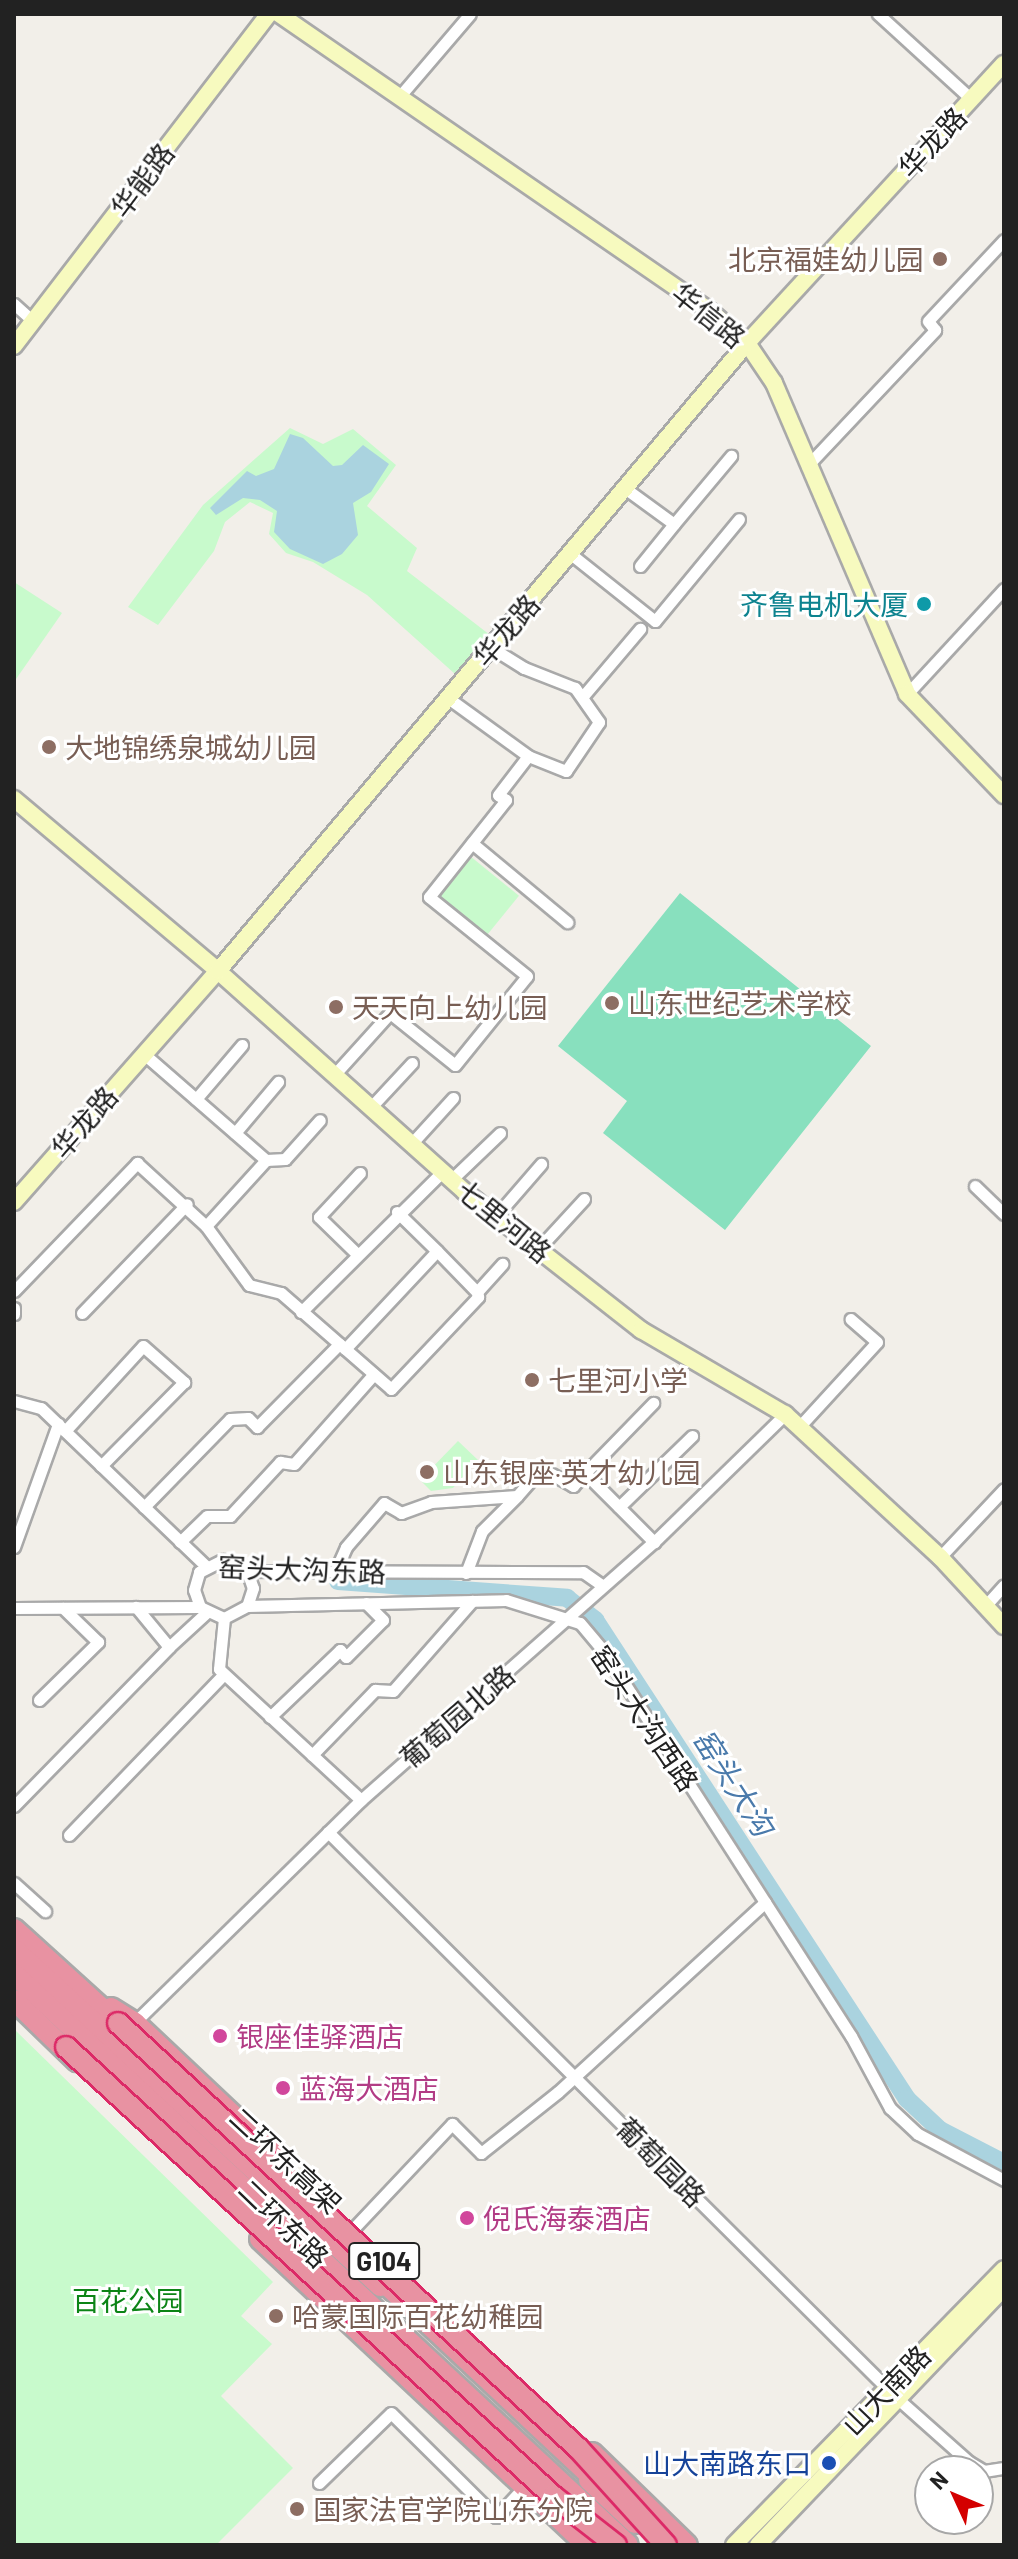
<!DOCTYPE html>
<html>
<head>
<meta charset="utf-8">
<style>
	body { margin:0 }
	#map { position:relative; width:1018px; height:2559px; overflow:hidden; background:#f2efe9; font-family:Barlow,"Noto Sans SC",sans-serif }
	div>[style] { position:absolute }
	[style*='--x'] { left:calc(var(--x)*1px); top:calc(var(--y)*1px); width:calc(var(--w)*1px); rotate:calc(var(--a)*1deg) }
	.park>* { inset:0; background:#c8facc; transform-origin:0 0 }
	.pitch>* { inset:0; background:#88e0be }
	.water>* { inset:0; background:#aad3df }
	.river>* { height:18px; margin:-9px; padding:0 9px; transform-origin:9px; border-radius:9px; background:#aad3df }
	.roads { filter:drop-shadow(2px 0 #a9a9a9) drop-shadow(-2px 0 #a9a9a9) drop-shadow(0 2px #a9a9a9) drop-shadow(0 -2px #a9a9a9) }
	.street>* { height:11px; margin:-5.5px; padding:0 5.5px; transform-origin:5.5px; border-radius:5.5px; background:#fff }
	.secondary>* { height:16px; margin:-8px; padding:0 8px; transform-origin:8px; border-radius:8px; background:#f7fabf }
	.highway>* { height:20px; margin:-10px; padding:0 10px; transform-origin:10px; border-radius:10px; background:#e892a2 }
	.bridges { filter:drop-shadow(2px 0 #dc2a67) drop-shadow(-2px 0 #dc2a67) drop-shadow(0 2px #dc2a67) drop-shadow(0 -2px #dc2a67) }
	.highway-bridge>* { height:20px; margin:-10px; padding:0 10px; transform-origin:10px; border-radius:10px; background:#e892a2 }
	.dots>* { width:22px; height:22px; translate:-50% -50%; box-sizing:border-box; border:4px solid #fff; border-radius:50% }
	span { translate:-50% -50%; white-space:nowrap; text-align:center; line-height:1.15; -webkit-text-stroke:6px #fff; paint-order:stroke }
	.shield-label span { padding:2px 6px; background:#fff; border:2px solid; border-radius:6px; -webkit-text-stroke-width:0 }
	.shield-label { font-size:26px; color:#222; font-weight:700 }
	.street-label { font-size:28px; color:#222 }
	.education-label { font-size:28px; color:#785e54 }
	.right { translate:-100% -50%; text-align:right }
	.left { translate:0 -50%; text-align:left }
	.culture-label { font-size:28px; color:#0d838f }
	.hotel-label { font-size:28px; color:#b23c85 }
	.park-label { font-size:28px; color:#0c8416 }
	.transit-label { font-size:28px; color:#164399 }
	.water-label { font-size:30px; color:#4a7aab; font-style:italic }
	.frame { position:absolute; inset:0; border:16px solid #222; pointer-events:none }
	.north { position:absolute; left:914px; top:2455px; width:80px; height:80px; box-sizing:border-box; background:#fff; border:2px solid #a7a7a7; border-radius:50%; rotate:314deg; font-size:22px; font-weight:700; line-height:32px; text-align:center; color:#222 }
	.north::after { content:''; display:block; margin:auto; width:28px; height:36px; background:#d40000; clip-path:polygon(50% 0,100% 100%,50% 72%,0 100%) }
</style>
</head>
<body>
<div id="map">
	<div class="park">
		<i style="clip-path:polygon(290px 428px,323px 444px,353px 429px,396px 465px,367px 506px,417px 548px,407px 571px,490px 635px,455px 674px,367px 595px,313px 562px,286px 553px,269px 534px,273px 513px,250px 502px,225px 522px,214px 551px,158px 625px,128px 607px,203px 505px)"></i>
		<i style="clip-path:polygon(14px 582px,62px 613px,14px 682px)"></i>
		<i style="left:470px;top:856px;width:63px;height:51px;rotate:39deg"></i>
		<i style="clip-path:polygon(458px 1441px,478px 1460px,453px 1488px,431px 1491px,420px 1480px)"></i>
		<i style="clip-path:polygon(14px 2029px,273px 2282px,241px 2316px,272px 2344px,221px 2396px,293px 2468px,216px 2545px,14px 2545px)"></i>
	</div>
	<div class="pitch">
		<i style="clip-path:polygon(680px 893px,871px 1046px,725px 1230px,603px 1133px,627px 1101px,558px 1046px)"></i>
	</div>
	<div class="water">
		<i style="clip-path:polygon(290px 434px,303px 438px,333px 466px,342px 465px,363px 445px,389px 464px,371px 492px,353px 503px,358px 535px,342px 554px,323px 564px,290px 549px,274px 532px,277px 511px,260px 500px,243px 498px,216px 515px,210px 508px,247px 471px,256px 476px,274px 469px)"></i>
	</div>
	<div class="river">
		<i style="--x:338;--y:1581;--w:230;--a:4.2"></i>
		<i style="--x:567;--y:1598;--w:36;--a:38"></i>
		<i style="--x:595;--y:1620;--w:572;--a:56.92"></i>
		<i style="--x:907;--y:2099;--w:45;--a:43.2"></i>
		<i style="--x:940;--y:2130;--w:72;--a:27.3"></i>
	</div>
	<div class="roads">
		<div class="street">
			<i style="--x:878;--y:14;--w:126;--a:42.4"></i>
			<i style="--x:399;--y:97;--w:109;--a:-49.5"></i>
			<i style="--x:14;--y:304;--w:25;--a:42"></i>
			<i style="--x:807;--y:466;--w:187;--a:-46.7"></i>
			<i style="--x:935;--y:330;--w:11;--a:-128"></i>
			<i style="--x:928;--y:321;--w:111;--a:-46.8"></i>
			<i style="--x:626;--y:489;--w:59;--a:36.1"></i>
			<i style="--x:674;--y:524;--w:89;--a:-50"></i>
			<i style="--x:572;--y:555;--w:106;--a:38.5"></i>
			<i style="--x:655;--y:621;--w:132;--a:-50.5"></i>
			<i style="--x:640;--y:566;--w:54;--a:-51"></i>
			<i style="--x:907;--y:694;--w:143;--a:-47.3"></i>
			<i style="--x:584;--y:695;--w:87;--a:-49.7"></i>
			<i style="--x:448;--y:698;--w:99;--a:35.9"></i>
			<i style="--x:472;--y:843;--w:124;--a:39.7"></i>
			<i style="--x:144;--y:1054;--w:162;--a:41"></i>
			<i style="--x:266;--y:1160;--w:89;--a:132.3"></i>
			<i style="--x:206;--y:1226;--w:73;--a:53.9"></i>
			<i style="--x:249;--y:1285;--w:33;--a:14"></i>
			<i style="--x:281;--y:1293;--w:146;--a:41.1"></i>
			<i style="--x:391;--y:1389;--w:127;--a:-46.6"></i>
			<i style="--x:478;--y:1297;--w:5;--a:-101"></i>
			<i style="--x:334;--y:1075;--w:84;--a:-47.9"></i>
			<i style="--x:390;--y:1013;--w:83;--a:38.7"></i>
			<i style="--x:455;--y:1065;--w:114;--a:-51"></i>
			<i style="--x:527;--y:976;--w:126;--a:-141.1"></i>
			<i style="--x:429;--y:897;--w:124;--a:-51.6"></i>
			<i style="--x:506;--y:800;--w:9;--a:-148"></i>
			<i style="--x:498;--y:795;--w:49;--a:-52.4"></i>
			<i style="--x:528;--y:756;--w:41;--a:21.5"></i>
			<i style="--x:566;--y:771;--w:59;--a:-56"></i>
			<i style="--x:599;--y:722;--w:42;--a:-125.2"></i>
			<i style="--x:575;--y:688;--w:55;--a:-158.6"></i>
			<i style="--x:524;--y:668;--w:39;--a:-148"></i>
			<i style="--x:196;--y:1099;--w:71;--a:-49.6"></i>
			<i style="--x:371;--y:1107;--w:60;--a:-47"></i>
			<i style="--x:235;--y:1133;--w:67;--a:-49.9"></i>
			<i style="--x:412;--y:1143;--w:61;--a:-47.7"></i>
			<i style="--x:266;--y:1160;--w:19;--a:-3"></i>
			<i style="--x:285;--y:1159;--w:52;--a:-48.1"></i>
			<i style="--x:451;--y:1180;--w:68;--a:-43.8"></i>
			<i style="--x:975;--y:1186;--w:40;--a:44"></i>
			<i style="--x:496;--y:1216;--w:69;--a:-49.1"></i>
			<i style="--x:538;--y:1249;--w:68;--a:-47.4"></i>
			<i style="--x:437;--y:1251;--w:57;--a:45.7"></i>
			<i style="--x:477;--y:1292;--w:38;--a:-48"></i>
			<i style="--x:357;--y:1254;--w:53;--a:-135.8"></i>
			<i style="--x:319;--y:1217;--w:60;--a:-47"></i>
			<i style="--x:14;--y:1291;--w:178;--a:-46.1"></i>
			<i style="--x:137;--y:1163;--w:93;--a:42.4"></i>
			<i style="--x:14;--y:1308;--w:6;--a:90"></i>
			<i style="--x:301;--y:1312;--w:200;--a:-44.8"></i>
			<i style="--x:82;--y:1313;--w:151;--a:-46.1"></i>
			<i style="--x:345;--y:1349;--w:134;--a:-46.8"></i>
			<i style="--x:437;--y:1251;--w:56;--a:-135.7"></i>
			<i style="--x:14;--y:1401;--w:28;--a:15"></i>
			<i style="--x:41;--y:1408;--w:228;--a:43.8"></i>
			<i style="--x:799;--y:1427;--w:115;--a:-47.5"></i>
			<i style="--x:877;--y:1342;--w:35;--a:-139"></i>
			<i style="--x:65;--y:1431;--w:115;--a:-47.5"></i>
			<i style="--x:143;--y:1346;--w:55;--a:41.3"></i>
			<i style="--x:184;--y:1382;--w:118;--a:134.7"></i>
			<i style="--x:585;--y:1473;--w:98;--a:-45.8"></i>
			<i style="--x:144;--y:1507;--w:123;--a:-45.7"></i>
			<i style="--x:230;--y:1419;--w:18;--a:-3"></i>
			<i style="--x:248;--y:1418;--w:13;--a:45"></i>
			<i style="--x:257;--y:1427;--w:117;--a:-45.3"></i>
			<i style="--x:619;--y:1507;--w:102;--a:-44.2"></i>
			<i style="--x:180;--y:1542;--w:37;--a:-44"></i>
			<i style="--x:207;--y:1516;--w:23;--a:0"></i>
			<i style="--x:230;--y:1516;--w:74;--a:-47.2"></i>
			<i style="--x:280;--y:1462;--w:14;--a:8"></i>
			<i style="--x:294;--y:1464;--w:120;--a:-48.4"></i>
			<i style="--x:14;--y:1547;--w:131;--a:-70.3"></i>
			<i style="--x:940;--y:1557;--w:93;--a:-46.7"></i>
			<i style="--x:247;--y:1571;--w:18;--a:71"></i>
			<i style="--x:253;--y:1588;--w:19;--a:108"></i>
			<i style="--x:335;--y:1572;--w:27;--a:-66"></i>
			<i style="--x:346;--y:1547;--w:58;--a:-49.2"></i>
			<i style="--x:384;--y:1503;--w:20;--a:30"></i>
			<i style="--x:401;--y:1513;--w:32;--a:-20"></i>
			<i style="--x:431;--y:1502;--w:86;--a:-4"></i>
			<i style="--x:517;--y:1496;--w:37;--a:-49"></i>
			<i style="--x:541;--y:1468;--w:37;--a:29"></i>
			<i style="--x:573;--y:1486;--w:18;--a:-47"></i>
			<i style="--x:585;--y:1473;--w:98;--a:45"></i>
			<i style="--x:466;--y:1573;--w:45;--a:-69.1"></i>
			<i style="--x:482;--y:1531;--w:49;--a:-45"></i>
			<i style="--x:987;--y:1604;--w:25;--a:-48"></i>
			<i style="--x:200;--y:1607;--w:18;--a:-109"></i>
			<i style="--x:194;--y:1590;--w:19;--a:-74"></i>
			<i style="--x:199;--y:1572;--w:27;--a:-27"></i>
			<i style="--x:223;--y:1560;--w:26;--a:25"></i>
			<i style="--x:247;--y:1571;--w:336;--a:0.2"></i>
			<i style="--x:583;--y:1572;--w:24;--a:35"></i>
			<i style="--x:14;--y:1608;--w:186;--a:-0.3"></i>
			<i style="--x:200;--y:1607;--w:26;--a:25"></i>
			<i style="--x:224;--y:1618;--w:26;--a:-28"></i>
			<i style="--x:247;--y:1606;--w:259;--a:-1.3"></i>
			<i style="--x:506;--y:1600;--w:77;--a:17.3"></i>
			<i style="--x:580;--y:1623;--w:39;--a:50"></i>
			<i style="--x:605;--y:1653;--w:455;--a:57.3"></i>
			<i style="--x:851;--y:2036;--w:82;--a:61.6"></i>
			<i style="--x:890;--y:2108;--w:38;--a:43"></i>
			<i style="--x:918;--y:2134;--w:98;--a:28.1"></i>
			<i style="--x:224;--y:1618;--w:51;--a:95.6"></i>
			<i style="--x:219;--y:1669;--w:193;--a:42.7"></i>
			<i style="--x:169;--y:1647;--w:50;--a:-42.6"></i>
			<i style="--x:39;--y:1700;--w:83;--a:-44.5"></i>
			<i style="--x:98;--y:1642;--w:49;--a:-135.8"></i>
			<i style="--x:270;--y:1717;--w:97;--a:-43.7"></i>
			<i style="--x:340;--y:1650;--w:9;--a:49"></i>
			<i style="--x:346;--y:1657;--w:52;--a:-45"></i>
			<i style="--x:383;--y:1620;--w:24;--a:-135"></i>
			<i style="--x:312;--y:1755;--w:91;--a:-45.9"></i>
			<i style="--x:375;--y:1690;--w:18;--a:3"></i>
			<i style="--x:393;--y:1691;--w:120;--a:-48.7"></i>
			<i style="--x:14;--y:1806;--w:222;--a:-45.7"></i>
			<i style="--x:169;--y:1647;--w:52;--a:-129.5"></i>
			<i style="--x:328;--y:1832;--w:804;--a:44.85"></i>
			<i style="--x:898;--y:2399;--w:95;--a:41.6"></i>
			<i style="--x:969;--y:2462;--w:17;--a:31"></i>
			<i style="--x:984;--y:2471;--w:20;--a:-9"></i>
			<i style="--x:69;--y:1835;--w:223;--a:-46.1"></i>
			<i style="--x:14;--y:1883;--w:42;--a:42.1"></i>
			<i style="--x:134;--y:2023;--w:318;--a:-44.5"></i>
			<i style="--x:361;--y:1800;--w:390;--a:-41.4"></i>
			<i style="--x:654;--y:1542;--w:183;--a:-44.3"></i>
			<i style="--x:352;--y:2230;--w:146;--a:-46.7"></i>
			<i style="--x:452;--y:2124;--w:41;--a:45"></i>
			<i style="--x:481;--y:2153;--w:98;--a:-38.4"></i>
			<i style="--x:558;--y:2092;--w:281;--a:-42.5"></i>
			<i style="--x:319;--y:2483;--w:100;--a:-44.2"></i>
			<i style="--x:391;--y:2413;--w:148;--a:44.7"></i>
			<i style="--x:496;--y:2517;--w:41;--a:-47"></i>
		</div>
		<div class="secondary">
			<i style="--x:279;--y:14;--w:523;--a:34.57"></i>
			<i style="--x:710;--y:311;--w:49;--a:40.9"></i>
			<i style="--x:747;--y:343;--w:48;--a:56"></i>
			<i style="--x:774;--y:383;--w:338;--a:66.8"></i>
			<i style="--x:907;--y:694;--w:140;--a:46.2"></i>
			<i style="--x:14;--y:346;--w:419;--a:-52.5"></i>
			<i style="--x:14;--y:799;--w:267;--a:40.1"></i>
			<i style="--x:218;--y:971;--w:331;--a:41.8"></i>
			<i style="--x:465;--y:1192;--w:224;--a:38.1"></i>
			<i style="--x:641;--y:1330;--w:167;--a:30.3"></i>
			<i style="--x:785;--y:1414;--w:211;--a:42.7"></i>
			<i style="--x:940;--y:1557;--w:94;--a:47.2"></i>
			<i style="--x:14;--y:1202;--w:308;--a:-48.6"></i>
			<i style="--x:218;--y:971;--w:821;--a:-49.89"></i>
			<i style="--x:747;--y:343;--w:379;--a:-47.4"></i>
			<i style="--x:734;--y:2545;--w:386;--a:-45.6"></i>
			<i style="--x:758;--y:2545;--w:356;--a:-46.3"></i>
		</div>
		<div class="highway">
			<i style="--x:14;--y:1929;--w:140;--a:42.1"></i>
			<i style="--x:118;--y:2023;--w:15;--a:62"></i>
			<i style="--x:14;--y:1949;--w:498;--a:42.6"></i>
			<i style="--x:14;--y:1974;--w:838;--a:42.92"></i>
			<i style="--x:14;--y:2000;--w:88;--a:44.1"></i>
			<i style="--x:111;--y:2008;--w:28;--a:32"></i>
			<i style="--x:135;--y:2023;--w:195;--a:43.3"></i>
			<i style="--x:260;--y:2239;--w:448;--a:43.1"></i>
			<i style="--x:373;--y:2272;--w:312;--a:43.1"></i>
			<i style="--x:592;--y:2453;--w:132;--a:44.1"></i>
			<i style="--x:589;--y:2480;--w:63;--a:43.1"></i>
		</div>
	</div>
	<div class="bridges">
		<div class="highway-bridge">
			<i style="--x:118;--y:2023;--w:626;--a:42.74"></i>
			<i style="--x:578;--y:2448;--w:131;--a:47.8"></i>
			<i style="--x:66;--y:2047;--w:662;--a:42.68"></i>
			<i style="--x:553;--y:2496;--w:80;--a:37.9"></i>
		</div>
	</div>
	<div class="dots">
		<i style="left:940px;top:259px;background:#8d6e63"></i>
		<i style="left:924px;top:604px;background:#0f9aa8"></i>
		<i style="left:49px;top:747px;background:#8d6e63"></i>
		<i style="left:612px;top:1003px;background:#8d6e63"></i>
		<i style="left:336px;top:1007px;background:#8d6e63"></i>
		<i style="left:532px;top:1380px;background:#8d6e63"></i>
		<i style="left:427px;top:1472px;background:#8d6e63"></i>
		<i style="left:220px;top:2036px;background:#d1479c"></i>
		<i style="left:283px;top:2088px;background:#d1479c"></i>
		<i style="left:467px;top:2218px;background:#d1479c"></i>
		<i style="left:276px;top:2316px;background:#8d6e63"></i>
		<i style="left:829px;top:2463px;background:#1a4fb4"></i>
		<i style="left:297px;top:2509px;background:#8d6e63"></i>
	</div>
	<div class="shield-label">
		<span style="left:384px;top:2261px">G104</span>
	</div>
	<div class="street-label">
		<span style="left:932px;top:142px;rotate:-47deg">华龙路</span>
		<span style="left:142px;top:180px;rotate:-53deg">华能路</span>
		<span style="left:709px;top:315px;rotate:39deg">华信路</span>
		<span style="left:506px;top:630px;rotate:-49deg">华龙路</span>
		<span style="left:84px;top:1122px;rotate:-49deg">华龙路</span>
		<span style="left:504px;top:1221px;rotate:39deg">七里河路</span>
		<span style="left:302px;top:1569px;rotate:2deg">窑头大沟东路</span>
		<span style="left:457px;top:1716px;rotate:-41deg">葡萄园北路</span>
		<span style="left:645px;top:1718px;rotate:56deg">窑头大沟西路</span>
		<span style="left:286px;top:2160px;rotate:43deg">二环东高架</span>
		<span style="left:661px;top:2162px;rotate:45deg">葡萄园路</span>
		<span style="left:284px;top:2223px;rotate:44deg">二环东路</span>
		<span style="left:886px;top:2390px;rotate:-46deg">山大南路</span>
	</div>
	<div class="education-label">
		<span class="right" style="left:924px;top:259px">北京福娃幼儿园</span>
		<span class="left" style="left:65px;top:747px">大地锦绣泉城幼儿园</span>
		<span class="left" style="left:628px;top:1003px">山东世纪艺术学校</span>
		<span class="left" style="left:352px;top:1007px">天天向上幼儿园</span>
		<span class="left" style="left:548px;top:1380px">七里河小学</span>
		<span class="left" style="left:443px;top:1472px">山东银座·英才幼儿园</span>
		<span class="left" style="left:292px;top:2316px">哈蒙国际百花幼稚园</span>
		<span class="left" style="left:313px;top:2509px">国家法官学院山东分院</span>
	</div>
	<div class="culture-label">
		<span class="right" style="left:908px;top:604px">齐鲁电机大厦</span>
	</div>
	<div class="hotel-label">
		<span class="left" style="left:236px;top:2036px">银座佳驿酒店</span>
		<span class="left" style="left:299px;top:2088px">蓝海大酒店</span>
		<span class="left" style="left:483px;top:2218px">倪氏海泰酒店</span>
	</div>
	<div class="park-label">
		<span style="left:128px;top:2300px">百花公园</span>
	</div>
	<div class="transit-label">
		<span class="right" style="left:811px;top:2463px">山大南路东口</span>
	</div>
	<div class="water-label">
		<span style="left:734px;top:1782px;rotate:57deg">窑头大沟</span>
	</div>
	<div class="frame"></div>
	<div class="north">N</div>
</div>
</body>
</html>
